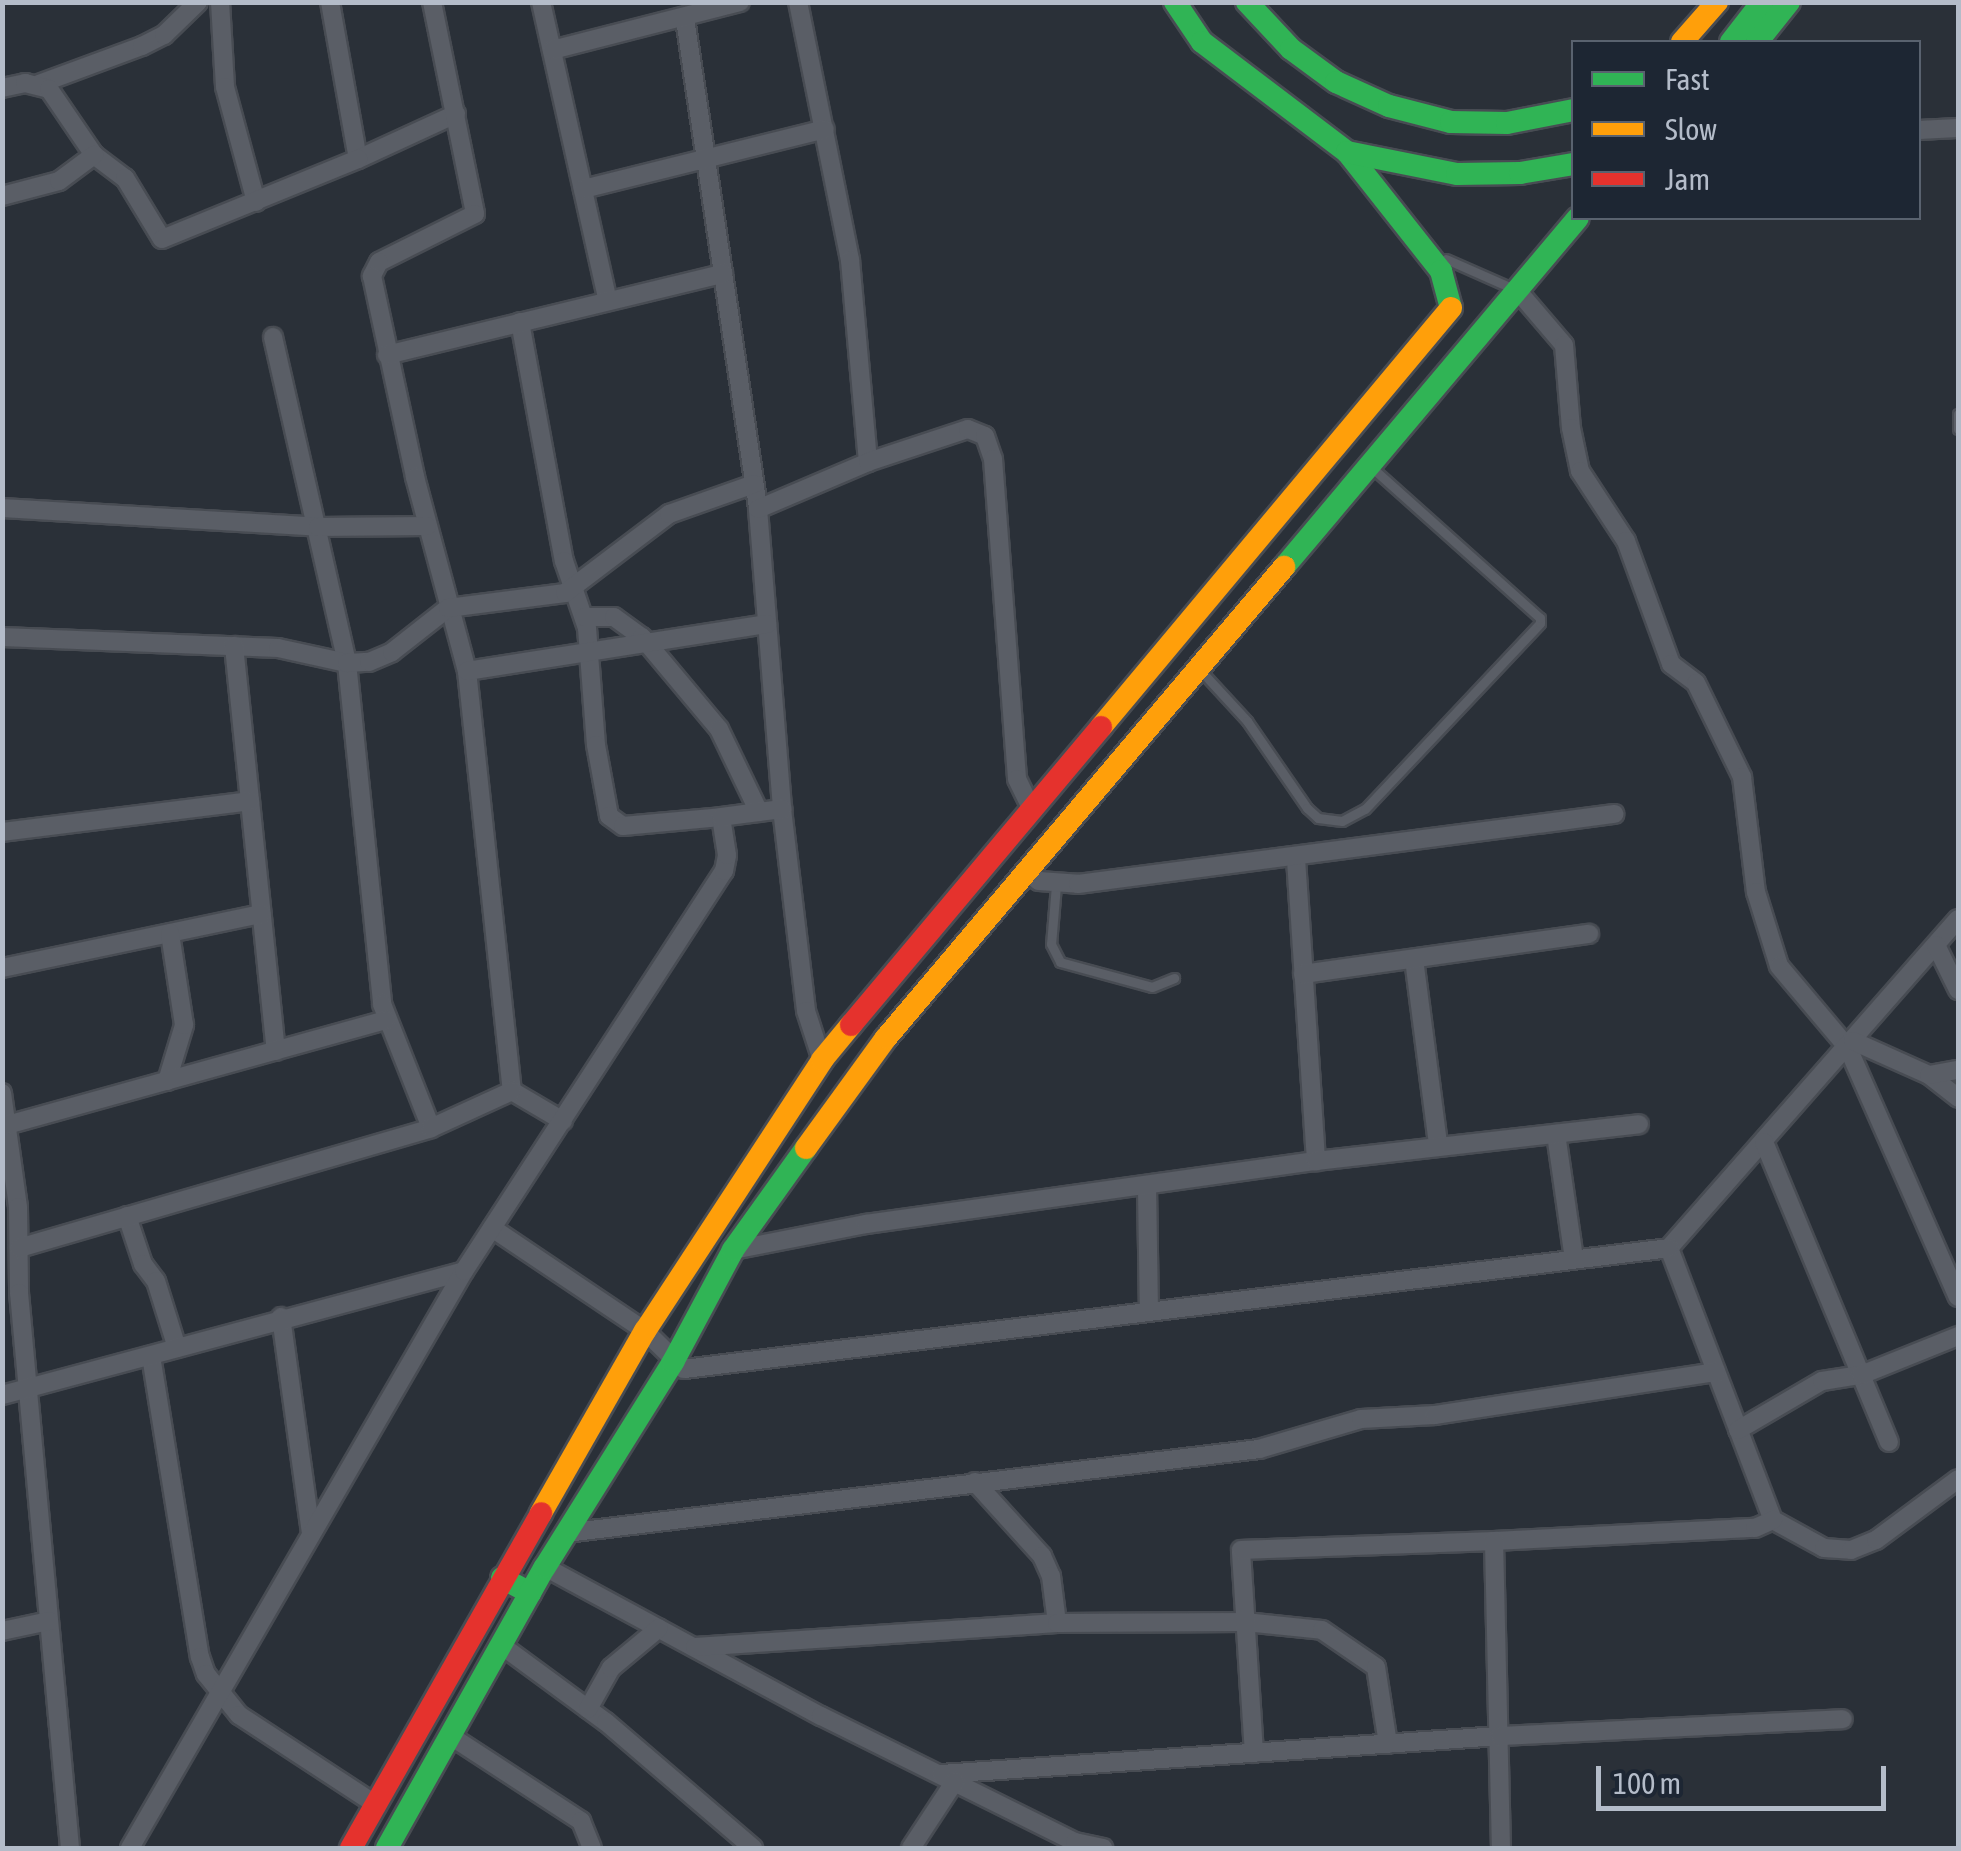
<!DOCTYPE html>
<html>
<head>
<meta charset="utf-8">
<style>
	body { margin:0 }
	#map { position:relative; width:1961px; height:1851px; overflow:hidden; background:#2a3038; font-family:"Asap Condensed",sans-serif }
	div>[style] { position:absolute }
	[style*='--x'] { left:calc(var(--x)*1px); top:calc(var(--y)*1px); width:calc(var(--w)*1px); rotate:calc(var(--a)*1deg) }
	.roads { filter:drop-shadow(2px 0 #484c53) drop-shadow(-2px 0 #484c53) drop-shadow(0 2px #484c53) drop-shadow(0 -2px #484c53) }
	.lane>* { height:9px; margin:-4.5px; padding:0 4.5px; transform-origin:4.5px; border-radius:4.5px; background:#5a5e66 }
	.street>* { height:18px; margin:-9px; padding:0 9px; transform-origin:9px; border-radius:9px; background:#5a5e66 }
	.fast>* { height:22px; margin:-11px; padding:0 11px; transform-origin:11px; border-radius:11px; background:#30b455 }
	.slow>* { height:22px; margin:-11px; padding:0 11px; transform-origin:11px; border-radius:11px; background:#ff9f0a }
	.jam>* { height:22px; margin:-11px; padding:0 11px; transform-origin:11px; border-radius:11px; background:#e5322d }
	span { translate:-50% -50%; white-space:nowrap; text-align:center; line-height:1.15; -webkit-text-stroke:9px #1d2633; paint-order:stroke }
	.frame { position:absolute; inset:0; border:5px solid #b4bcc9; pointer-events:none }
	.legend { position:absolute; left:1571px; top:40px; width:350px; height:180px; box-sizing:border-box; background:#1d2633; border:2px solid #59626f; margin:0; padding:12px 18px; list-style:none; font-size:30px; color:#b4bcc9 }
	.legend li { display:flex; align-items:center; gap:20px; height:50px }
	.legend b { width:50px; border:2px solid #59626f }
	.scale { position:absolute; left:1596px; top:1766px; width:290px; height:45px; box-sizing:border-box; border:5px solid #b4bcc9; border-top:0; padding-left:12px; font-size:30px; line-height:35px; white-space:nowrap; color:#b4bcc9; -webkit-text-stroke:8px #1d2633; paint-order:stroke }
</style>
</head>
<body>
<div id="map">
	<div class="roads">
		<div class="lane">
			<i style="--x:1446;--y:259;--w:74;--a:23.8"></i>
			<i style="--x:1958;--y:414;--w:15;--a:90"></i>
			<i style="--x:1202;--y:672;--w:67;--a:47.4"></i>
			<i style="--x:1247;--y:721;--w:106;--a:55.4"></i>
			<i style="--x:1307;--y:808;--w:15;--a:42"></i>
			<i style="--x:1318;--y:818;--w:24;--a:7"></i>
			<i style="--x:1342;--y:821;--w:26;--a:-28"></i>
			<i style="--x:1365;--y:809;--w:255;--a:-46.7"></i>
			<i style="--x:1540;--y:623;--w:5;--a:-90"></i>
			<i style="--x:1540;--y:618;--w:227;--a:-138.2"></i>
			<i style="--x:1056;--y:885;--w:59;--a:94.8"></i>
			<i style="--x:1051;--y:944;--w:20;--a:63"></i>
			<i style="--x:1060;--y:962;--w:95;--a:15.2"></i>
			<i style="--x:1152;--y:987;--w:24;--a:-22"></i>
		</div>
		<div class="street">
			<i style="--x:220;--y:2;--w:85;--a:86.6"></i>
			<i style="--x:225;--y:87;--w:119;--a:74.9"></i>
			<i style="--x:330;--y:2;--w:159;--a:79.9"></i>
			<i style="--x:358;--y:159;--w:108;--a:-24.7"></i>
			<i style="--x:432;--y:2;--w:216;--a:78.5"></i>
			<i style="--x:475;--y:214;--w:107;--a:153.4"></i>
			<i style="--x:379;--y:262;--w:16;--a:117"></i>
			<i style="--x:372;--y:276;--w:206;--a:77.9"></i>
			<i style="--x:415;--y:477;--w:201;--a:75"></i>
			<i style="--x:467;--y:671;--w:422;--a:83.9"></i>
			<i style="--x:512;--y:1091;--w:59;--a:30.5"></i>
			<i style="--x:541;--y:2;--w:306;--a:77.4"></i>
			<i style="--x:798;--y:2;--w:263;--a:78.6"></i>
			<i style="--x:850;--y:260;--w:203;--a:84.9"></i>
			<i style="--x:685;--y:19;--w:495;--a:81.5"></i>
			<i style="--x:758;--y:509;--w:301;--a:85.4"></i>
			<i style="--x:782;--y:809;--w:203;--a:83.2"></i>
			<i style="--x:806;--y:1011;--w:52;--a:71.9"></i>
			<i style="--x:552;--y:50;--w:194;--a:-14.3"></i>
			<i style="--x:39;--y:84;--w:110;--a:-20.3"></i>
			<i style="--x:142;--y:46;--w:25;--a:-27"></i>
			<i style="--x:164;--y:35;--w:47;--a:-44.1"></i>
			<i style="--x:2;--y:88;--w:24;--a:-12"></i>
			<i style="--x:25;--y:83;--w:25;--a:14"></i>
			<i style="--x:49;--y:89;--w:80;--a:55.7"></i>
			<i style="--x:94;--y:155;--w:39;--a:37"></i>
			<i style="--x:125;--y:178;--w:71;--a:58.8"></i>
			<i style="--x:162;--y:239;--w:212;--a:-22.2"></i>
			<i style="--x:1918;--y:130;--w:40;--a:-2.9"></i>
			<i style="--x:583;--y:189;--w:249;--a:-13.9"></i>
			<i style="--x:2;--y:196;--w:59;--a:-14.7"></i>
			<i style="--x:59;--y:181;--w:44;--a:-36.6"></i>
			<i style="--x:1517;--y:290;--w:72;--a:49.5"></i>
			<i style="--x:1564;--y:345;--w:83;--a:85.2"></i>
			<i style="--x:1571;--y:428;--w:44;--a:78.2"></i>
			<i style="--x:1580;--y:471;--w:84;--a:56.7"></i>
			<i style="--x:1626;--y:541;--w:131;--a:69.9"></i>
			<i style="--x:1671;--y:664;--w:31;--a:37"></i>
			<i style="--x:1696;--y:683;--w:105;--a:63.9"></i>
			<i style="--x:1742;--y:777;--w:116;--a:83.1"></i>
			<i style="--x:1756;--y:892;--w:77;--a:72.7"></i>
			<i style="--x:1779;--y:966;--w:107;--a:49.9"></i>
			<i style="--x:1848;--y:1048;--w:272;--a:66.2"></i>
			<i style="--x:520;--y:322;--w:243;--a:79.6"></i>
			<i style="--x:564;--y:561;--w:71;--a:71.1"></i>
			<i style="--x:587;--y:628;--w:117;--a:85.6"></i>
			<i style="--x:596;--y:745;--w:72;--a:79.6"></i>
			<i style="--x:609;--y:816;--w:17;--a:36"></i>
			<i style="--x:623;--y:826;--w:98;--a:-5.2"></i>
			<i style="--x:273;--y:337;--w:334;--a:77.2"></i>
			<i style="--x:347;--y:663;--w:343;--a:84.1"></i>
			<i style="--x:382;--y:1004;--w:133;--a:68.4"></i>
			<i style="--x:387;--y:355;--w:346;--a:-13.6"></i>
			<i style="--x:2;--y:508;--w:317;--a:3.4"></i>
			<i style="--x:318;--y:527;--w:109;--a:-0.5"></i>
			<i style="--x:758;--y:509;--w:120;--a:-23.1"></i>
			<i style="--x:868;--y:462;--w:105;--a:-18.3"></i>
			<i style="--x:968;--y:429;--w:18;--a:22"></i>
			<i style="--x:985;--y:436;--w:24;--a:71"></i>
			<i style="--x:993;--y:459;--w:321;--a:85.7"></i>
			<i style="--x:1017;--y:779;--w:34;--a:64"></i>
			<i style="--x:584;--y:617;--w:30;--a:0"></i>
			<i style="--x:614;--y:617;--w:34;--a:36"></i>
			<i style="--x:642;--y:637;--w:120;--a:50.1"></i>
			<i style="--x:719;--y:729;--w:92;--a:64.3"></i>
			<i style="--x:2;--y:637;--w:276;--a:2.3"></i>
			<i style="--x:278;--y:648;--w:71;--a:12.3"></i>
			<i style="--x:347;--y:663;--w:22;--a:-3"></i>
			<i style="--x:369;--y:662;--w:25;--a:-23"></i>
			<i style="--x:392;--y:652;--w:71;--a:-38.2"></i>
			<i style="--x:448;--y:608;--w:118;--a:-7.3"></i>
			<i style="--x:565;--y:593;--w:131;--a:-37.2"></i>
			<i style="--x:669;--y:514;--w:90;--a:-19.4"></i>
			<i style="--x:234;--y:646;--w:407;--a:84.1"></i>
			<i style="--x:467;--y:671;--w:304;--a:-8.9"></i>
			<i style="--x:2;--y:832;--w:250;--a:-7.1"></i>
			<i style="--x:1296;--y:859;--w:303;--a:86.2"></i>
			<i style="--x:1026;--y:871;--w:16;--a:38"></i>
			<i style="--x:1039;--y:881;--w:39;--a:4"></i>
			<i style="--x:1078;--y:884;--w:541;--a:-7.44"></i>
			<i style="--x:1958;--y:919;--w:438;--a:131.3"></i>
			<i style="--x:1669;--y:1248;--w:291;--a:69.1"></i>
			<i style="--x:1773;--y:1520;--w:58;--a:28.8"></i>
			<i style="--x:1824;--y:1548;--w:27;--a:4"></i>
			<i style="--x:1851;--y:1550;--w:27;--a:-22"></i>
			<i style="--x:1876;--y:1540;--w:102;--a:-36.6"></i>
			<i style="--x:1936;--y:945;--w:50;--a:63.9"></i>
			<i style="--x:1414;--y:959;--w:188;--a:82.6"></i>
			<i style="--x:2;--y:968;--w:265;--a:-11.8"></i>
			<i style="--x:1303;--y:974;--w:289;--a:-8"></i>
			<i style="--x:1853;--y:1041;--w:83;--a:24.1"></i>
			<i style="--x:1929;--y:1075;--w:37;--a:38"></i>
			<i style="--x:1929;--y:1075;--w:29;--a:-10"></i>
			<i style="--x:167;--y:1081;--w:59;--a:-73.1"></i>
			<i style="--x:184;--y:1025;--w:93;--a:-98.7"></i>
			<i style="--x:2;--y:1093;--w:115;--a:82"></i>
			<i style="--x:18;--y:1207;--w:86;--a:89.3"></i>
			<i style="--x:19;--y:1293;--w:557;--a:84.75"></i>
			<i style="--x:7;--y:1125;--w:393;--a:-15.5"></i>
			<i style="--x:1556;--y:1134;--w:126;--a:81.8"></i>
			<i style="--x:1764;--y:1142;--w:325;--a:67.4"></i>
			<i style="--x:1147;--y:1187;--w:123;--a:89.1"></i>
			<i style="--x:127;--y:1216;--w:51;--a:71.6"></i>
			<i style="--x:143;--y:1264;--w:21;--a:53"></i>
			<i style="--x:156;--y:1281;--w:70;--a:72.6"></i>
			<i style="--x:492;--y:1228;--w:184;--a:33.9"></i>
			<i style="--x:645;--y:1331;--w:54;--a:44.3"></i>
			<i style="--x:684;--y:1369;--w:992;--a:-7"></i>
			<i style="--x:19;--y:1248;--w:429;--a:-16.2"></i>
			<i style="--x:431;--y:1128;--w:89;--a:-24.6"></i>
			<i style="--x:733;--y:1250;--w:136;--a:-11.1"></i>
			<i style="--x:866;--y:1224;--w:454;--a:-8"></i>
			<i style="--x:1316;--y:1161;--w:325;--a:-6.5"></i>
			<i style="--x:281;--y:1317;--w:217;--a:82.1"></i>
			<i style="--x:151;--y:1356;--w:305;--a:80.8"></i>
			<i style="--x:200;--y:1657;--w:18;--a:71"></i>
			<i style="--x:206;--y:1674;--w:53;--a:51.2"></i>
			<i style="--x:239;--y:1715;--w:163;--a:33.2"></i>
			<i style="--x:2;--y:1395;--w:478;--a:-15"></i>
			<i style="--x:1738;--y:1430;--w:97;--a:-30.3"></i>
			<i style="--x:1822;--y:1381;--w:39;--a:-9"></i>
			<i style="--x:1861;--y:1375;--w:105;--a:-21.9"></i>
			<i style="--x:975;--y:1482;--w:100;--a:47.8"></i>
			<i style="--x:1042;--y:1556;--w:22;--a:66"></i>
			<i style="--x:1051;--y:1576;--w:47;--a:82.7"></i>
			<i style="--x:566;--y:1533;--w:698;--a:-6.91"></i>
			<i style="--x:1259;--y:1449;--w:106;--a:-16.4"></i>
			<i style="--x:1361;--y:1419;--w:74;--a:-3.1"></i>
			<i style="--x:1435;--y:1415;--w:284;--a:-8.7"></i>
			<i style="--x:1494;--y:1541;--w:261;--a:-2.9"></i>
			<i style="--x:1755;--y:1528;--w:20;--a:-24"></i>
			<i style="--x:545;--y:1567;--w:314;--a:28.4"></i>
			<i style="--x:821;--y:1716;--w:284;--a:26.4"></i>
			<i style="--x:1075;--y:1842;--w:29;--a:12"></i>
			<i style="--x:2;--y:1631;--w:48;--a:-12"></i>
			<i style="--x:501;--y:1645;--w:130;--a:36.3"></i>
			<i style="--x:606;--y:1722;--w:194;--a:40.6"></i>
			<i style="--x:695;--y:1647;--w:363;--a:-3.8"></i>
			<i style="--x:1057;--y:1623;--w:188;--a:-0.3"></i>
			<i style="--x:1245;--y:1622;--w:77;--a:5.9"></i>
			<i style="--x:1322;--y:1630;--w:65;--a:34.4"></i>
			<i style="--x:1376;--y:1667;--w:78;--a:81.1"></i>
			<i style="--x:588;--y:1709;--w:47;--a:-60.7"></i>
			<i style="--x:611;--y:1668;--w:62;--a:-39.8"></i>
			<i style="--x:449;--y:1735;--w:158;--a:33.1"></i>
			<i style="--x:581;--y:1821;--w:29;--a:68"></i>
			<i style="--x:1254;--y:1753;--w:203;--a:-93.7"></i>
			<i style="--x:1241;--y:1550;--w:253;--a:-2"></i>
			<i style="--x:1494;--y:1541;--w:307;--a:88.7"></i>
			<i style="--x:941;--y:1774;--w:560;--a:-3.89"></i>
			<i style="--x:1500;--y:1736;--w:343;--a:-2.8"></i>
			<i style="--x:130;--y:1848;--w:667;--a:-59.94"></i>
			<i style="--x:464;--y:1271;--w:477;--a:-57"></i>
			<i style="--x:724;--y:871;--w:16;--a:-79"></i>
			<i style="--x:727;--y:855;--w:38;--a:-99"></i>
			<i style="--x:721;--y:817;--w:62;--a:-7.5"></i>
			<i style="--x:911;--y:1848;--w:80;--a:-56.7"></i>
		</div>
		<div class="fast">
			<i style="--x:1175;--y:2;--w:48;--a:56"></i>
			<i style="--x:1202;--y:42;--w:182;--a:37.2"></i>
			<i style="--x:1347;--y:152;--w:152;--a:51.7"></i>
			<i style="--x:1441;--y:271;--w:38;--a:75"></i>
			<i style="--x:1247;--y:2;--w:64;--a:46.9"></i>
			<i style="--x:1291;--y:49;--w:56;--a:36.3"></i>
			<i style="--x:1336;--y:82;--w:58;--a:24.4"></i>
			<i style="--x:1389;--y:106;--w:64;--a:14.5"></i>
			<i style="--x:1451;--y:122;--w:56;--a:1"></i>
			<i style="--x:1507;--y:123;--w:68;--a:-11"></i>
			<i style="--x:1731;--y:42;--w:51;--a:-52.2"></i>
			<i style="--x:1757;--y:42;--w:51;--a:-51.3"></i>
			<i style="--x:1347;--y:152;--w:112;--a:11.3"></i>
			<i style="--x:1457;--y:174;--w:63;--a:-0.9"></i>
			<i style="--x:1520;--y:173;--w:55;--a:-9.5"></i>
			<i style="--x:1284;--y:567;--w:456;--a:-49.9"></i>
			<i style="--x:502;--y:1578;--w:32;--a:28"></i>
			<i style="--x:387;--y:1848;--w:322;--a:-60.7"></i>
			<i style="--x:545;--y:1567;--w:242;--a:-58"></i>
			<i style="--x:673;--y:1362;--w:127;--a:-61.8"></i>
			<i style="--x:733;--y:1250;--w:125;--a:-54.4"></i>
		</div>
		<div class="slow">
			<i style="--x:1682;--y:42;--w:53;--a:-48.8"></i>
			<i style="--x:1101;--y:727;--w:546;--a:-50.13"></i>
			<i style="--x:806;--y:1148;--w:136;--a:-54"></i>
			<i style="--x:886;--y:1038;--w:617;--a:-49.8"></i>
			<i style="--x:541;--y:1513;--w:210;--a:-60.3"></i>
			<i style="--x:645;--y:1331;--w:324;--a:-56.8"></i>
			<i style="--x:822;--y:1060;--w:45;--a:-50.4"></i>
		</div>
		<div class="jam">
			<i style="--x:851;--y:1025;--w:389;--a:-50"></i>
			<i style="--x:351;--y:1848;--w:385;--a:-60.4"></i>
		</div>
	</div>
	<div class="frame"></div>
	<ul class="legend">
	<li><b style="height:12px;background:#30b455"></b>Fast</li>
	<li><b style="height:12px;background:#ff9f0a"></b>Slow</li>
	<li><b style="height:12px;background:#e5322d"></b>Jam</li>
	</ul>
	<div class="scale">100 m</div>
</div>
</body>
</html>
